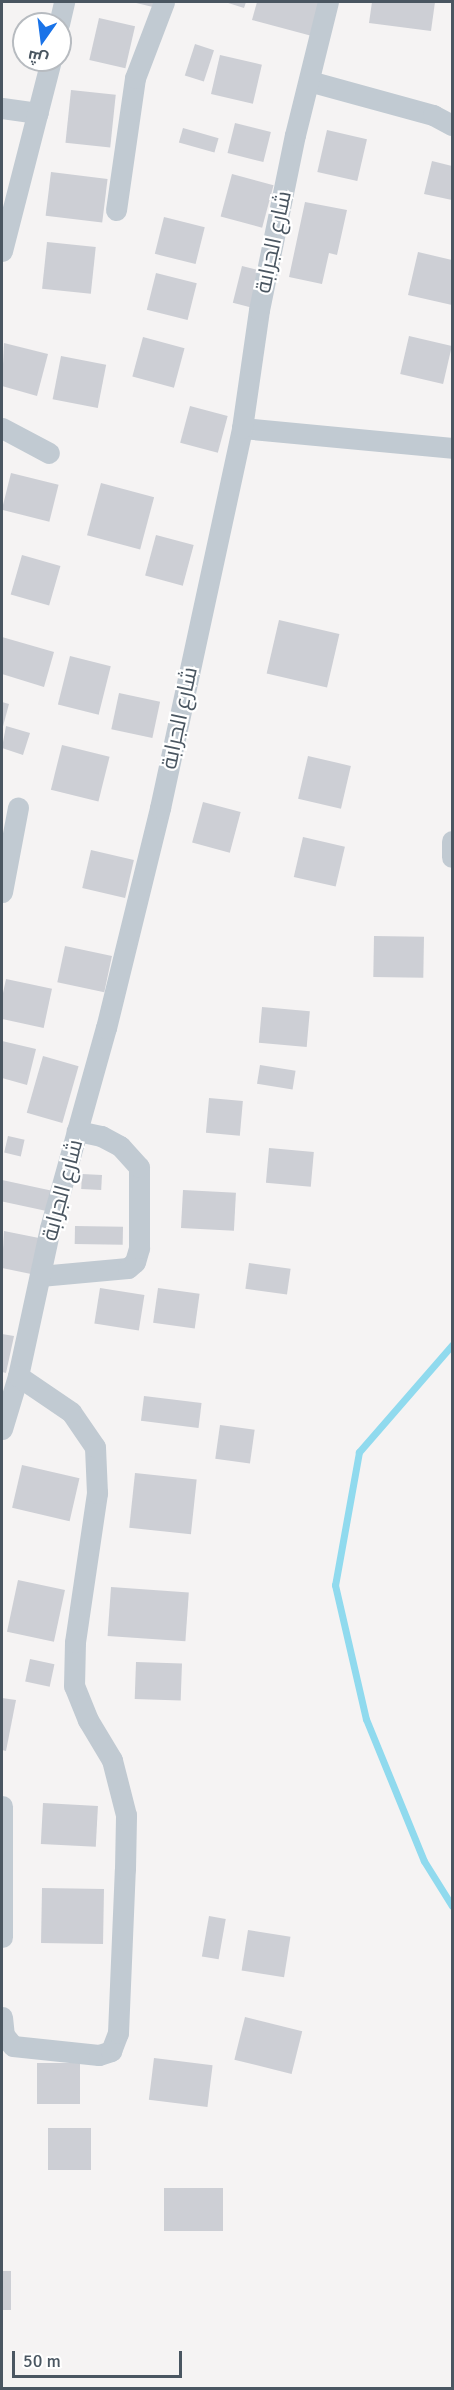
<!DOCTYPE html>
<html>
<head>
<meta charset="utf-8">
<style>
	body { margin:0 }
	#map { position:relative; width:454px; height:2390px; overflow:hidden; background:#f5f3f3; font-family:Signika,Cairo,sans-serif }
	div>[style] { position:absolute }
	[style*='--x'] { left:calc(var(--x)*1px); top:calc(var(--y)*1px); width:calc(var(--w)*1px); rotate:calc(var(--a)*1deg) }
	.stream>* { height:7px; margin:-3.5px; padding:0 3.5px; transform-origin:3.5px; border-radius:3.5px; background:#90daee }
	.building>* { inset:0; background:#cdcfd5; transform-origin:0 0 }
	.minor>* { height:21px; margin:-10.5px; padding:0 10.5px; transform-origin:10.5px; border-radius:10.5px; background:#c1cad2 }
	span { translate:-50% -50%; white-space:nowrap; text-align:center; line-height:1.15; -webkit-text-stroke:4.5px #fff; paint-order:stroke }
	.street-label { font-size:22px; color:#4a5661 }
	.frame { position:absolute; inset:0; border:3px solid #4a5661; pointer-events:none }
	.north { position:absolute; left:12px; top:12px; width:60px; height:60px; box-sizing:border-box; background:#fff; border:2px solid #b7bbc0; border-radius:50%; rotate:194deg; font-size:16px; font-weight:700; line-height:24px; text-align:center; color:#4a5661 }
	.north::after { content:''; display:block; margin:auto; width:21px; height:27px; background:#1a73e8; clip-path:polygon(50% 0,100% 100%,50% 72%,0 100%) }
	.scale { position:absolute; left:12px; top:2351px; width:170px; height:27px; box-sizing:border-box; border:3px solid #4a5661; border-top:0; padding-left:8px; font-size:18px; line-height:21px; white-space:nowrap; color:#4a5661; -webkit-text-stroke:4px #fff; paint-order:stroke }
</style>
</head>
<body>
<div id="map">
	<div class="stream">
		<i style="--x:452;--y:1345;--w:142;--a:131"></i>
		<i style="--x:359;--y:1452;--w:135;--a:100.2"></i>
		<i style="--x:335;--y:1585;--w:138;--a:77"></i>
		<i style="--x:366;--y:1719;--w:153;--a:67.8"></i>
		<i style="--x:424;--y:1861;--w:53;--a:58.1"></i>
	</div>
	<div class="building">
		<i style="clip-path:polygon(132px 2px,154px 2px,153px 7px)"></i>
		<i style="clip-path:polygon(225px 2px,246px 2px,244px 8px)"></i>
		<i style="clip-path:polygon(257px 2px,322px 2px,312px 36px,252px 20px)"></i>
		<i style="clip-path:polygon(372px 2px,435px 2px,431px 31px,369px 23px)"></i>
		<i style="left:99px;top:18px;width:37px;height:43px;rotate:13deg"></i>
		<i style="left:195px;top:44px;width:20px;height:33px;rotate:18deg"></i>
		<i style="left:220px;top:55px;width:43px;height:40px;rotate:13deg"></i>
		<i style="left:71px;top:90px;width:45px;height:53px;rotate:6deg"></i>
		<i style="left:235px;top:123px;width:37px;height:31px;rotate:14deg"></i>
		<i style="left:183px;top:128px;width:37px;height:15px;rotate:16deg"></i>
		<i style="left:327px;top:130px;width:41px;height:43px;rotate:13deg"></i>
		<i style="clip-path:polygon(432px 161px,452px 166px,452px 200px,424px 194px)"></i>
		<i style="left:51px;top:172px;width:57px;height:44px;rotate:7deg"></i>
		<i style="left:232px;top:174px;width:43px;height:44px;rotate:15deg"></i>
		<i style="clip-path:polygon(305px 202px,347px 210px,337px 255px,329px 253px,322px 284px,289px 277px)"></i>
		<i style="left:164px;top:217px;width:42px;height:38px;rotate:14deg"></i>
		<i style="left:47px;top:242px;width:49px;height:47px;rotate:6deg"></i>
		<i style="clip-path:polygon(418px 252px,452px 260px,452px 305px,408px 295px)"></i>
		<i style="left:242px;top:266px;width:21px;height:38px;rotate:14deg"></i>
		<i style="left:156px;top:273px;width:42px;height:38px;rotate:14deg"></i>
		<i style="left:409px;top:336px;width:44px;height:39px;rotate:13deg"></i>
		<i style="left:143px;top:337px;width:43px;height:41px;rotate:15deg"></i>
		<i style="clip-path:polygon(4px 343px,48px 354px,37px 396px,2px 386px)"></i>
		<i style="left:61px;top:356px;width:46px;height:44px;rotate:11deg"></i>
		<i style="left:190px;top:406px;width:39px;height:38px;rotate:15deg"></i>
		<i style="left:11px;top:473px;width:49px;height:38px;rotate:14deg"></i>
		<i style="left:101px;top:483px;width:55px;height:54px;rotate:15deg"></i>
		<i style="left:156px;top:535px;width:39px;height:42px;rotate:15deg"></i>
		<i style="left:22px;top:555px;width:40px;height:41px;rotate:16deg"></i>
		<i style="left:279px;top:620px;width:62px;height:55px;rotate:13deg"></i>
		<i style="clip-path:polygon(2px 637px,54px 652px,44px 687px,2px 674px)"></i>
		<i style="left:70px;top:656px;width:42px;height:50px;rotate:14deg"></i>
		<i style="left:119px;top:693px;width:42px;height:37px;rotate:12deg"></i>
		<i style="clip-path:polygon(2px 702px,9px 704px,2px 730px)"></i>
		<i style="clip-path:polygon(6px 726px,30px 733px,23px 755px,2px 748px)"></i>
		<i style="left:62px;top:745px;width:49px;height:46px;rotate:14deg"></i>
		<i style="left:308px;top:756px;width:44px;height:44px;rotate:13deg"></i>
		<i style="left:203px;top:802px;width:39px;height:42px;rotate:15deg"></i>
		<i style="left:303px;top:837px;width:43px;height:41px;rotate:13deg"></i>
		<i style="left:91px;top:850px;width:44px;height:39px;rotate:13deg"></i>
		<i style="left:374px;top:936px;width:50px;height:41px;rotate:1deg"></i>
		<i style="left:65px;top:946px;width:48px;height:37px;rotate:12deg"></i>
		<i style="left:6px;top:979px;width:47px;height:40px;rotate:12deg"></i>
		<i style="left:262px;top:1007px;width:48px;height:36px;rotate:5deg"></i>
		<i style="clip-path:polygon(2px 1041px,36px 1049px,27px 1085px,2px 1078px)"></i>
		<i style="left:43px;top:1056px;width:37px;height:59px;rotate:16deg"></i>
		<i style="left:260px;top:1065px;width:36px;height:19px;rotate:9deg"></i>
		<i style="left:209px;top:1098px;width:34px;height:35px;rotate:5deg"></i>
		<i style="left:8px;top:1136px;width:17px;height:17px;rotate:13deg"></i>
		<i style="left:269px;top:1148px;width:45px;height:35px;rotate:5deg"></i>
		<i style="left:82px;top:1174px;width:20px;height:15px;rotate:3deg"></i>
		<i style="left:2px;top:1180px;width:50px;height:21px;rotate:12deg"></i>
		<i style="left:183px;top:1190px;width:53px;height:38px;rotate:3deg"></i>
		<i style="left:75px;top:1226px;width:48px;height:18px;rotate:1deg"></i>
		<i style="clip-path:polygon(4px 1231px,39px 1238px,31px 1274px,2px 1268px)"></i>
		<i style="left:249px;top:1263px;width:42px;height:26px;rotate:8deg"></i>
		<i style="left:100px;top:1288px;width:45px;height:36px;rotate:9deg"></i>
		<i style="left:158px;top:1288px;width:42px;height:35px;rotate:8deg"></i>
		<i style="clip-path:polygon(2px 1334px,14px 1336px,6px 1373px,2px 1372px)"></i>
		<i style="left:144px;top:1396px;width:58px;height:25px;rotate:7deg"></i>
		<i style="left:220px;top:1425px;width:35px;height:34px;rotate:8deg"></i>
		<i style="left:22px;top:1465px;width:59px;height:44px;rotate:13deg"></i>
		<i style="left:135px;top:1473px;width:62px;height:55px;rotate:6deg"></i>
		<i style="left:18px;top:1580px;width:48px;height:53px;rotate:12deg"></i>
		<i style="left:111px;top:1587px;width:78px;height:49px;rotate:4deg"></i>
		<i style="left:30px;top:1659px;width:25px;height:23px;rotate:12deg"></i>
		<i style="left:136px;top:1662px;width:46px;height:37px;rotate:2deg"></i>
		<i style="clip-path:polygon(2px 1698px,16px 1700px,6px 1751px,2px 1750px)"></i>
		<i style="left:43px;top:1803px;width:55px;height:41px;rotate:3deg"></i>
		<i style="left:42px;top:1888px;width:62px;height:55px;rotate:1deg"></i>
		<i style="left:209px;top:1916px;width:17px;height:41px;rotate:10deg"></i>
		<i style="left:248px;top:1930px;width:43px;height:41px;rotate:9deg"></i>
		<i style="left:245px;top:2017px;width:59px;height:44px;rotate:14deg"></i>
		<i style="left:154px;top:2058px;width:59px;height:42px;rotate:7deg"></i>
		<i style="left:37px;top:2063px;width:43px;height:41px"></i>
		<i style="left:48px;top:2128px;width:43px;height:42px"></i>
		<i style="left:164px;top:2188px;width:59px;height:43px"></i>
		<i style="left:2px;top:2271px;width:9px;height:39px"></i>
	</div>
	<div class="minor">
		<i style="--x:59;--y:24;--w:23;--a:-77"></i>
		<i style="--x:309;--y:81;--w:129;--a:15.3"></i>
		<i style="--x:433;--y:115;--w:21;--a:28"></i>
		<i style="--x:2;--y:108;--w:36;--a:8"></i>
		<i style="--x:116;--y:210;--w:133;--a:-81.8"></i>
		<i style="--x:135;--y:78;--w:81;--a:-69.1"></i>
		<i style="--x:2;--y:251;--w:197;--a:-75.6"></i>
		<i style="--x:2;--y:428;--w:53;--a:28"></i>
		<i style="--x:242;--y:428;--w:211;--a:5.4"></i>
		<i style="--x:452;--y:841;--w:16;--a:90"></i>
		<i style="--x:2;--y:892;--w:86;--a:-79.3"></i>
		<i style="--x:40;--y:1276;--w:88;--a:-5.2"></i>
		<i style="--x:128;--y:1268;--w:9;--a:-41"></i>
		<i style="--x:135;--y:1262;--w:15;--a:-74"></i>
		<i style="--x:139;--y:1248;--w:81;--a:-90"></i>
		<i style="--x:139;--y:1167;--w:28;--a:-132"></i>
		<i style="--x:120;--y:1146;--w:21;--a:-152"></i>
		<i style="--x:101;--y:1136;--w:25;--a:-168"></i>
		<i style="--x:2;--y:1429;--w:55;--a:-73.2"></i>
		<i style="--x:18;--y:1376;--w:151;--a:-77.8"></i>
		<i style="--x:50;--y:1228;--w:208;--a:-74.4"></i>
		<i style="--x:106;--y:1028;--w:227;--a:-76.2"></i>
		<i style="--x:160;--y:808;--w:389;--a:-77.8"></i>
		<i style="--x:242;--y:428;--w:119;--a:-81.8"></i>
		<i style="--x:259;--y:310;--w:179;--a:-78.4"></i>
		<i style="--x:295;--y:135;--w:137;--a:-76.1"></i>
		<i style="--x:2;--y:1806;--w:131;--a:90"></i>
		<i style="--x:2;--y:2017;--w:18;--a:84"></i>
		<i style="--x:4;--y:2035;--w:14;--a:51"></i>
		<i style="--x:13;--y:2046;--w:86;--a:6"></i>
		<i style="--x:99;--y:2055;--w:13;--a:-18"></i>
		<i style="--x:111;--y:2051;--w:19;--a:-69"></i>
		<i style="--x:118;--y:2033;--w:164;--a:-87.6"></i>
		<i style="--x:125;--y:1869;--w:54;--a:-88.9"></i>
		<i style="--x:126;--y:1815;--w:57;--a:-104.3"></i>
		<i style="--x:112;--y:1760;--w:47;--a:-121"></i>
		<i style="--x:88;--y:1720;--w:37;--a:-112"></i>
		<i style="--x:74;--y:1686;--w:44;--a:-88.7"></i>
		<i style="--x:75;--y:1642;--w:151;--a:-81.6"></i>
		<i style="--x:97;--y:1493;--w:46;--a:-92.5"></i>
		<i style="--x:95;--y:1447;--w:42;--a:-124.4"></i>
		<i style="--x:71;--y:1412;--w:64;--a:-145.8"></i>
	</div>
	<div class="street-label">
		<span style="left:273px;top:242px;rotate:-78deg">شارع الجرابة</span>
		<span style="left:179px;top:718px;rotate:-78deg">شارع الجرابة</span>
		<span style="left:62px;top:1190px;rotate:-75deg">شارع الجرابة</span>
	</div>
	<div class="frame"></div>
	<div class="north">ش</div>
	<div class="scale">50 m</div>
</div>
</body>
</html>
